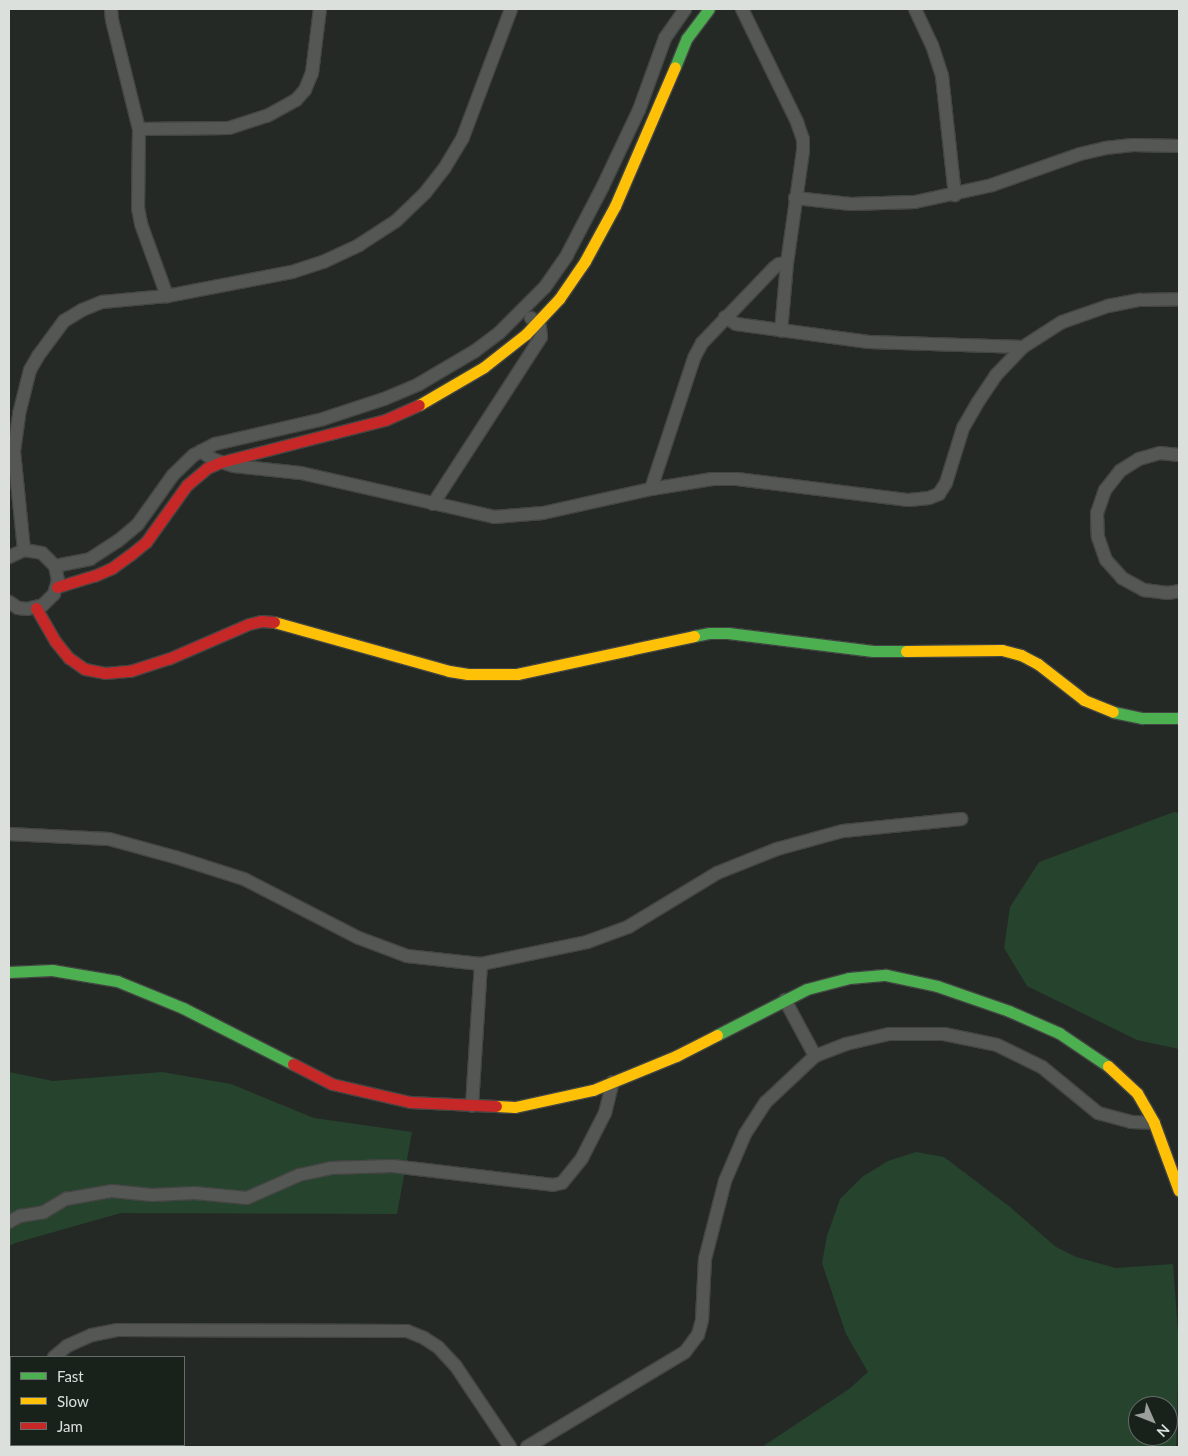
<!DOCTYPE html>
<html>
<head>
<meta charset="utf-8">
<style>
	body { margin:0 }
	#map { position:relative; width:1188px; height:1456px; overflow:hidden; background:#252925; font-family:Lato,sans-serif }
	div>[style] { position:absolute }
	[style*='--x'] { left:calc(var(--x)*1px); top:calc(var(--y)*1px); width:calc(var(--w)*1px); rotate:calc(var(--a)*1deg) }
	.green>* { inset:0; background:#25432d }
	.roads { filter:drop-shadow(1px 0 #434543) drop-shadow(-1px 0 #434543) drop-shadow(0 1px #434543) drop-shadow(0 -1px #434543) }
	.street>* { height:12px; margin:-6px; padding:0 6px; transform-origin:6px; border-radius:6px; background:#555755 }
	.fast>* { height:11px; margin:-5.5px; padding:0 5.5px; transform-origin:5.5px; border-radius:5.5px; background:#4caf50 }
	.slow>* { height:11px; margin:-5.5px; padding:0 5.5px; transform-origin:5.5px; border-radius:5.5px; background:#ffc107 }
	.jam>* { height:11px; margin:-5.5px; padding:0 5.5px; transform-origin:5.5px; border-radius:5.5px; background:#c62828 }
	span { translate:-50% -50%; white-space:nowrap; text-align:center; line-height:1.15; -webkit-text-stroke:5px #19211b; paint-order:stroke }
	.frame { position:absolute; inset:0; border:10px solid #dbe0dc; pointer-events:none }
	.legend { position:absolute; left:10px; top:1356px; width:175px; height:90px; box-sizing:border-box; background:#19211b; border:1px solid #676d68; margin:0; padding:6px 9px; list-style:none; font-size:15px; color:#dbe0dc }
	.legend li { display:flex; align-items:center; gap:10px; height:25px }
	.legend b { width:25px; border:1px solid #676d68 }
	.north { position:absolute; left:1128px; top:1396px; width:50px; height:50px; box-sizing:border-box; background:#19211b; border:1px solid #676d68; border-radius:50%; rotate:134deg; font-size:14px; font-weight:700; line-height:20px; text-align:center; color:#dbe0dc }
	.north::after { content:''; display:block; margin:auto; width:18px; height:22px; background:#9ba09c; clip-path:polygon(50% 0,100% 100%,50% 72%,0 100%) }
</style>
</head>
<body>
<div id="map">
	<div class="green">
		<i style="clip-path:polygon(1174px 812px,1179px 813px,1179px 1049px,1137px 1040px,1027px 986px,1004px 948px,1010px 907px,1039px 862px)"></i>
		<i style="clip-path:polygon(9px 1072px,53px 1081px,162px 1072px,231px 1084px,314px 1118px,412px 1132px,397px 1214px,121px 1213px,15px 1243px,9px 1246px)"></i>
		<i style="clip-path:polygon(evenodd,916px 1152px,944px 1157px,1010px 1207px,1056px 1247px,1076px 1257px,1116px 1268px,1173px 1264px,1179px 1346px,1176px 1447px,762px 1447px,849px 1389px,868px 1372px,846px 1334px,822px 1263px,827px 1236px,840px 1199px,862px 1177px,888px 1161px,916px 1152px,1138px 1406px,1168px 1406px,1168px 1436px,1138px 1436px,1138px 1406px)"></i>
	</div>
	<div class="roads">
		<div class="street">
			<i style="--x:111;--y:9;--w:11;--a:85"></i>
			<i style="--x:112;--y:20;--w:112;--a:76.1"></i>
			<i style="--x:139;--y:129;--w:79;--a:90.7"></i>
			<i style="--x:138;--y:208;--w:16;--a:79"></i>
			<i style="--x:141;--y:224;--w:77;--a:70.1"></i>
			<i style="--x:742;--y:9;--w:126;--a:64"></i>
			<i style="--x:797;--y:122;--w:18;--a:71"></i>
			<i style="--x:803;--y:139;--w:12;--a:90"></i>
			<i style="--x:803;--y:151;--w:113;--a:98.1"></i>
			<i style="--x:787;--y:263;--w:68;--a:95"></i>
			<i style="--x:915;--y:9;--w:40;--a:65"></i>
			<i style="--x:932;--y:45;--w:33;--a:72"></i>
			<i style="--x:942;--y:76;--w:120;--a:83.8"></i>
			<i style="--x:139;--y:129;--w:90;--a:-0.6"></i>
			<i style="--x:229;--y:128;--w:40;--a:-18"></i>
			<i style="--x:267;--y:116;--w:33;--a:-29"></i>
			<i style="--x:296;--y:100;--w:13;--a:-48"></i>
			<i style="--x:305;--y:90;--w:18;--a:-68"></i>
			<i style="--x:312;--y:73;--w:64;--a:-82.9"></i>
			<i style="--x:795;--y:198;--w:56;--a:6.1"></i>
			<i style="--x:851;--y:204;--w:64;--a:-1.8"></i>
			<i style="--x:915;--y:202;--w:79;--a:-12.4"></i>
			<i style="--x:992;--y:185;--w:93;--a:-19.4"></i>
			<i style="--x:1080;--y:154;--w:26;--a:-13"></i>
			<i style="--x:1105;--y:148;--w:28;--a:-6"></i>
			<i style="--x:1133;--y:145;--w:46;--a:1.2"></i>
			<i style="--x:725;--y:317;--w:13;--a:32"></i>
			<i style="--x:736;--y:324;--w:134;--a:7.7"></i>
			<i style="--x:869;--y:342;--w:154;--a:1.9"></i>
			<i style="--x:201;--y:451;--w:14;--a:36"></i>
			<i style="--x:212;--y:459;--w:23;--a:18"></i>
			<i style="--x:234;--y:466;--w:67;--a:6"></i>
			<i style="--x:301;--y:473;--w:198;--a:12.8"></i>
			<i style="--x:494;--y:517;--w:49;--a:-4.7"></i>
			<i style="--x:543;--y:513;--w:111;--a:-12.5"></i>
			<i style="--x:651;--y:489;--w:62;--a:-9.3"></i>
			<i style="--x:712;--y:479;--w:25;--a:0"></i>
			<i style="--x:737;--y:479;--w:173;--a:7"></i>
			<i style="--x:909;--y:500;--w:20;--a:-6"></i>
			<i style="--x:929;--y:498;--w:11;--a:-22"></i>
			<i style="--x:939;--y:494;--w:13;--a:-58"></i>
			<i style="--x:946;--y:483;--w:58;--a:-72.8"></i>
			<i style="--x:963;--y:428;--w:30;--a:-60"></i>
			<i style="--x:978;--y:402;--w:32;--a:-56"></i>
			<i style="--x:996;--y:375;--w:39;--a:-46"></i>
			<i style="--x:1023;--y:347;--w:46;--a:-32.7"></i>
			<i style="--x:1062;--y:322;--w:49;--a:-19.2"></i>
			<i style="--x:1108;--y:306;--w:33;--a:-11"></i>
			<i style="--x:1140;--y:300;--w:39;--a:-1"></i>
			<i style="--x:1179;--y:455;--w:19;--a:-174"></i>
			<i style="--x:1160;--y:453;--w:22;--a:164"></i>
			<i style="--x:1139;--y:459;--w:22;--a:148"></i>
			<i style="--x:1120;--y:471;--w:24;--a:128"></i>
			<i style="--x:1105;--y:490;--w:24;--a:109"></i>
			<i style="--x:1097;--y:513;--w:24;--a:88"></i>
			<i style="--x:1098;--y:537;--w:24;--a:71"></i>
			<i style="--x:1106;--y:560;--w:24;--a:48"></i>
			<i style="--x:1122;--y:578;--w:25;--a:29"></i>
			<i style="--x:1144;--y:590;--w:24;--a:7"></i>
			<i style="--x:1168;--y:593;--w:11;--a:-10"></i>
			<i style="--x:651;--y:489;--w:138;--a:-71.8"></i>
			<i style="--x:694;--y:358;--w:17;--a:-62"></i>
			<i style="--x:702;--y:343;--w:104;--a:-46.2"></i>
			<i style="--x:774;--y:268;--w:6;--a:-39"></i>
			<i style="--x:779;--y:264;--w:8;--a:-7"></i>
			<i style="--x:433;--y:504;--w:199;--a:-57.1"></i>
			<i style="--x:541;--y:337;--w:10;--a:-96"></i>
			<i style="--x:540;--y:327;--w:13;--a:-135"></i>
			<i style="--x:24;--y:550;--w:100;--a:-95.8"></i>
			<i style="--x:14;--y:451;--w:37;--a:-82"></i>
			<i style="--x:19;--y:414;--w:45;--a:-76"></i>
			<i style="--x:30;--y:370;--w:16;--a:-60"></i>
			<i style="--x:38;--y:356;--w:44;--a:-53.4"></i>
			<i style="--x:64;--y:321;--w:21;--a:-31"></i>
			<i style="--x:82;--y:310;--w:22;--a:-22"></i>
			<i style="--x:102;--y:302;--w:65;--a:-5.3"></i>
			<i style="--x:167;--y:296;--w:127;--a:-10.9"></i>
			<i style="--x:292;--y:272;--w:33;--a:-18"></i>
			<i style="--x:323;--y:262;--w:40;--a:-25"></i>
			<i style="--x:359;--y:245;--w:44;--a:-33"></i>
			<i style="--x:396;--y:221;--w:40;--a:-44"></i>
			<i style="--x:425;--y:193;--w:31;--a:-52"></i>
			<i style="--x:444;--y:169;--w:37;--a:-59"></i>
			<i style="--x:463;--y:137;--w:137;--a:-69.4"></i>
			<i style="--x:9;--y:557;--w:17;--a:-25"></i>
			<i style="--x:24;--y:550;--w:18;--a:9"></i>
			<i style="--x:42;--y:553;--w:18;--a:45"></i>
			<i style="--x:55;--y:566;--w:14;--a:78"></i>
			<i style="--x:58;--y:580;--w:15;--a:106"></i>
			<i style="--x:54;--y:594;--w:16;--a:135"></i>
			<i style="--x:43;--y:605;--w:16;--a:166"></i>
			<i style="--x:27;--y:609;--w:9;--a:-174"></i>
			<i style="--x:18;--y:608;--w:11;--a:-146"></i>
			<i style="--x:55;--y:566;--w:36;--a:-11"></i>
			<i style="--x:90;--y:559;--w:33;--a:-33"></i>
			<i style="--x:118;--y:541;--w:26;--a:-40"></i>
			<i style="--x:138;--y:524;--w:60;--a:-54.5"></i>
			<i style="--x:173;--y:475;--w:29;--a:-44"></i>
			<i style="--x:194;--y:455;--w:24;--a:-28"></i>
			<i style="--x:215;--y:444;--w:111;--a:-13"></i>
			<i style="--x:323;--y:419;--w:64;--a:-18.2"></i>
			<i style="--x:384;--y:399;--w:38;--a:-23"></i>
			<i style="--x:419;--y:384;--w:65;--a:-30.5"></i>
			<i style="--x:475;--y:351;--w:30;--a:-37"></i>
			<i style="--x:499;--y:333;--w:65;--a:-45"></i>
			<i style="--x:545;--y:287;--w:39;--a:-55"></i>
			<i style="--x:567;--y:255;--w:78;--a:-62.4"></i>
			<i style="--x:603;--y:186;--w:84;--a:-64.7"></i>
			<i style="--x:639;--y:110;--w:77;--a:-70.1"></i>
			<i style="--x:665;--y:38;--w:35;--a:-55"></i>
			<i style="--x:9;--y:834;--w:100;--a:2.9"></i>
			<i style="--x:109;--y:839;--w:68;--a:15.3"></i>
			<i style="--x:175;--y:857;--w:72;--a:17.7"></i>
			<i style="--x:244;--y:879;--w:129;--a:27.2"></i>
			<i style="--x:359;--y:938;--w:51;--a:20.6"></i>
			<i style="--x:407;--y:956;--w:74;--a:6.2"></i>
			<i style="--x:481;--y:964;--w:108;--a:-11.7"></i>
			<i style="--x:587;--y:942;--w:44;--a:-20.1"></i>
			<i style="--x:628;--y:927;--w:104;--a:-31.2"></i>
			<i style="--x:717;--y:873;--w:65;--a:-21.8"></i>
			<i style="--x:777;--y:849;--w:68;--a:-15.3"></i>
			<i style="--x:843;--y:831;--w:119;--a:-5.8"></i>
			<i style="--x:785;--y:1000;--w:64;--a:61.8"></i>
			<i style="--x:472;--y:1106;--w:142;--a:-86.4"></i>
			<i style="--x:9;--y:1222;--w:13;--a:-29"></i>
			<i style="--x:20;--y:1216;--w:24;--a:-9"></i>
			<i style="--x:44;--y:1212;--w:26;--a:-31"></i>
			<i style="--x:66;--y:1199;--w:47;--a:-9.9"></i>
			<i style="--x:112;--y:1191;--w:40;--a:5.7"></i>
			<i style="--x:152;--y:1195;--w:43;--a:-2.7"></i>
			<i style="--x:195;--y:1193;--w:52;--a:5.5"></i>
			<i style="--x:247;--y:1198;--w:57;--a:-23.9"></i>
			<i style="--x:299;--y:1175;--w:33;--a:-12"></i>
			<i style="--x:331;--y:1168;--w:61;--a:-1.9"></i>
			<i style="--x:392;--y:1166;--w:162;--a:6.7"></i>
			<i style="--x:553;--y:1185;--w:9;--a:-13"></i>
			<i style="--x:562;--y:1183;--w:32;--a:-51"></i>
			<i style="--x:582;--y:1158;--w:51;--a:-62.9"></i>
			<i style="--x:605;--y:1113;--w:32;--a:-76"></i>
			<i style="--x:54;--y:1357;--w:17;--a:-40"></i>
			<i style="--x:67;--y:1346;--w:27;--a:-24"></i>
			<i style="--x:92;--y:1335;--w:25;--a:-11"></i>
			<i style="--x:117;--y:1330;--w:290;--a:0.2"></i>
			<i style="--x:407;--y:1331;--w:18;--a:22"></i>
			<i style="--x:424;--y:1338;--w:17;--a:33"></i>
			<i style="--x:438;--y:1347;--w:25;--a:47"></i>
			<i style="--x:455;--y:1365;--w:99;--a:56.1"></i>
			<i style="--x:9;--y:1394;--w:3;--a:-45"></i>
			<i style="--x:527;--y:1447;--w:184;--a:-31"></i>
			<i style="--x:685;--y:1352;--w:21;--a:-53"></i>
			<i style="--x:698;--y:1335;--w:16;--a:-75"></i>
			<i style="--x:702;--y:1320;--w:61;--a:-87.2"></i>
			<i style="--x:705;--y:1259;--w:81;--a:-75.6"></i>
			<i style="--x:725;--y:1181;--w:51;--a:-66.9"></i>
			<i style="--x:745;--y:1134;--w:38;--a:-57"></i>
			<i style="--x:766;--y:1102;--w:67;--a:-43.2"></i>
			<i style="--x:815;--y:1056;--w:33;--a:-21"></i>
			<i style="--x:846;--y:1044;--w:44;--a:-13.1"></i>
			<i style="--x:889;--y:1034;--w:55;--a:0"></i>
			<i style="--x:944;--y:1034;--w:54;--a:11.7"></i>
			<i style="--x:997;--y:1045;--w:50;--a:26.1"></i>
			<i style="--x:1042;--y:1067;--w:72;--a:39.4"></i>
			<i style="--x:1098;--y:1113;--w:34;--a:15"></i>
			<i style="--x:1131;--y:1122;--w:23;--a:2"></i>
		</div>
		<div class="fast">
			<i style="--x:675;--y:67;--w:31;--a:-68"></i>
			<i style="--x:687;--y:38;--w:36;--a:-53"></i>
			<i style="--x:694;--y:636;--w:16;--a:-11"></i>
			<i style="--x:710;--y:633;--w:18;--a:0"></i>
			<i style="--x:728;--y:633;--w:146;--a:7.1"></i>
			<i style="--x:873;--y:651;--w:33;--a:0"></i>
			<i style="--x:1113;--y:712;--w:30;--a:12"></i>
			<i style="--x:1142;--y:718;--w:37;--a:0"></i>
			<i style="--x:9;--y:972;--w:43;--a:-2.7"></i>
			<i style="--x:52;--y:970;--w:66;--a:9.6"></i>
			<i style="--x:117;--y:981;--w:71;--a:22.2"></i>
			<i style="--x:183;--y:1008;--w:123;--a:27"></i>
			<i style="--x:717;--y:1035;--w:101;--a:-27.1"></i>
			<i style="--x:807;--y:989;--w:43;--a:-14.7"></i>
			<i style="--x:849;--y:978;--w:37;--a:-5"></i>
			<i style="--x:886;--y:975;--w:52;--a:12.2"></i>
			<i style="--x:937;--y:986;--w:76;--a:19.1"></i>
			<i style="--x:1009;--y:1011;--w:55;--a:23.7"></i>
			<i style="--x:1059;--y:1033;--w:59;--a:34"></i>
		</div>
		<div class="slow">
			<i style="--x:419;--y:405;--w:75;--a:-30.3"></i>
			<i style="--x:484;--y:367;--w:53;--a:-38.2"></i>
			<i style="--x:526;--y:334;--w:48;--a:-46.7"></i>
			<i style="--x:559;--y:299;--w:46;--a:-55.6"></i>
			<i style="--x:585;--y:261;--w:63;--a:-61.4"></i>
			<i style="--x:615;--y:206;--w:151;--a:-66.7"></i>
			<i style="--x:274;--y:622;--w:182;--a:15.6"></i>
			<i style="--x:449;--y:671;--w:19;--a:9"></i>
			<i style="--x:468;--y:674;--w:49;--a:0"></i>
			<i style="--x:517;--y:674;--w:181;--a:-12.1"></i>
			<i style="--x:906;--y:651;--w:96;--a:-0.6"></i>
			<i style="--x:1002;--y:650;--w:20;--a:15"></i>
			<i style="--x:1021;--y:655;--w:19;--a:28"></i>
			<i style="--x:1038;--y:664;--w:58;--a:38"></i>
			<i style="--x:1084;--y:700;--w:31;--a:22"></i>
			<i style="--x:1108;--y:1066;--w:40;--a:43"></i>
			<i style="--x:1137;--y:1093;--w:34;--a:60"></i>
			<i style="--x:1154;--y:1123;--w:72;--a:69.8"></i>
			<i style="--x:496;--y:1106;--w:19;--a:3"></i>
			<i style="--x:515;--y:1107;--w:80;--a:-12.3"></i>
			<i style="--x:593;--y:1090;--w:90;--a:-22.3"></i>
			<i style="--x:676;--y:1056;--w:46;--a:-27.1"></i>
		</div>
		<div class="jam">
			<i style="--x:57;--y:587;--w:39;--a:-17"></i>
			<i style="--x:94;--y:576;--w:20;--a:-24"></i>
			<i style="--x:112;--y:568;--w:22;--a:-36"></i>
			<i style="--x:130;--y:555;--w:21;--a:-39"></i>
			<i style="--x:146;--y:542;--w:70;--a:-54.3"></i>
			<i style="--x:187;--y:485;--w:26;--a:-40"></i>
			<i style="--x:207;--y:468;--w:15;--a:-23"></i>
			<i style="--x:221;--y:462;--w:169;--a:-14.4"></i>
			<i style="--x:385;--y:420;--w:37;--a:-24"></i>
			<i style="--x:36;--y:608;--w:38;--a:60"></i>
			<i style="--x:55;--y:641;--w:22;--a:51"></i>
			<i style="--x:69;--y:658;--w:19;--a:35"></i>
			<i style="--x:85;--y:669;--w:20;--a:11"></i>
			<i style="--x:105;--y:673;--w:25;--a:-5"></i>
			<i style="--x:130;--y:671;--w:40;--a:-18"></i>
			<i style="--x:168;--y:659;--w:88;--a:-23.4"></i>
			<i style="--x:249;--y:624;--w:12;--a:-14"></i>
			<i style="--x:261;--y:621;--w:13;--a:4"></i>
			<i style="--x:293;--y:1064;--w:44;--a:27.1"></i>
			<i style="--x:332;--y:1084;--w:80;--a:13"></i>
			<i style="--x:410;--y:1102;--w:86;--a:2.7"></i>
		</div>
	</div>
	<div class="frame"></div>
	<ul class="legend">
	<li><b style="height:6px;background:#4caf50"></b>Fast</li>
	<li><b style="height:6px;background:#ffc107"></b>Slow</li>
	<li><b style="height:6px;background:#c62828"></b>Jam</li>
	</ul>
	<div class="north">N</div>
</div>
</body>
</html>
